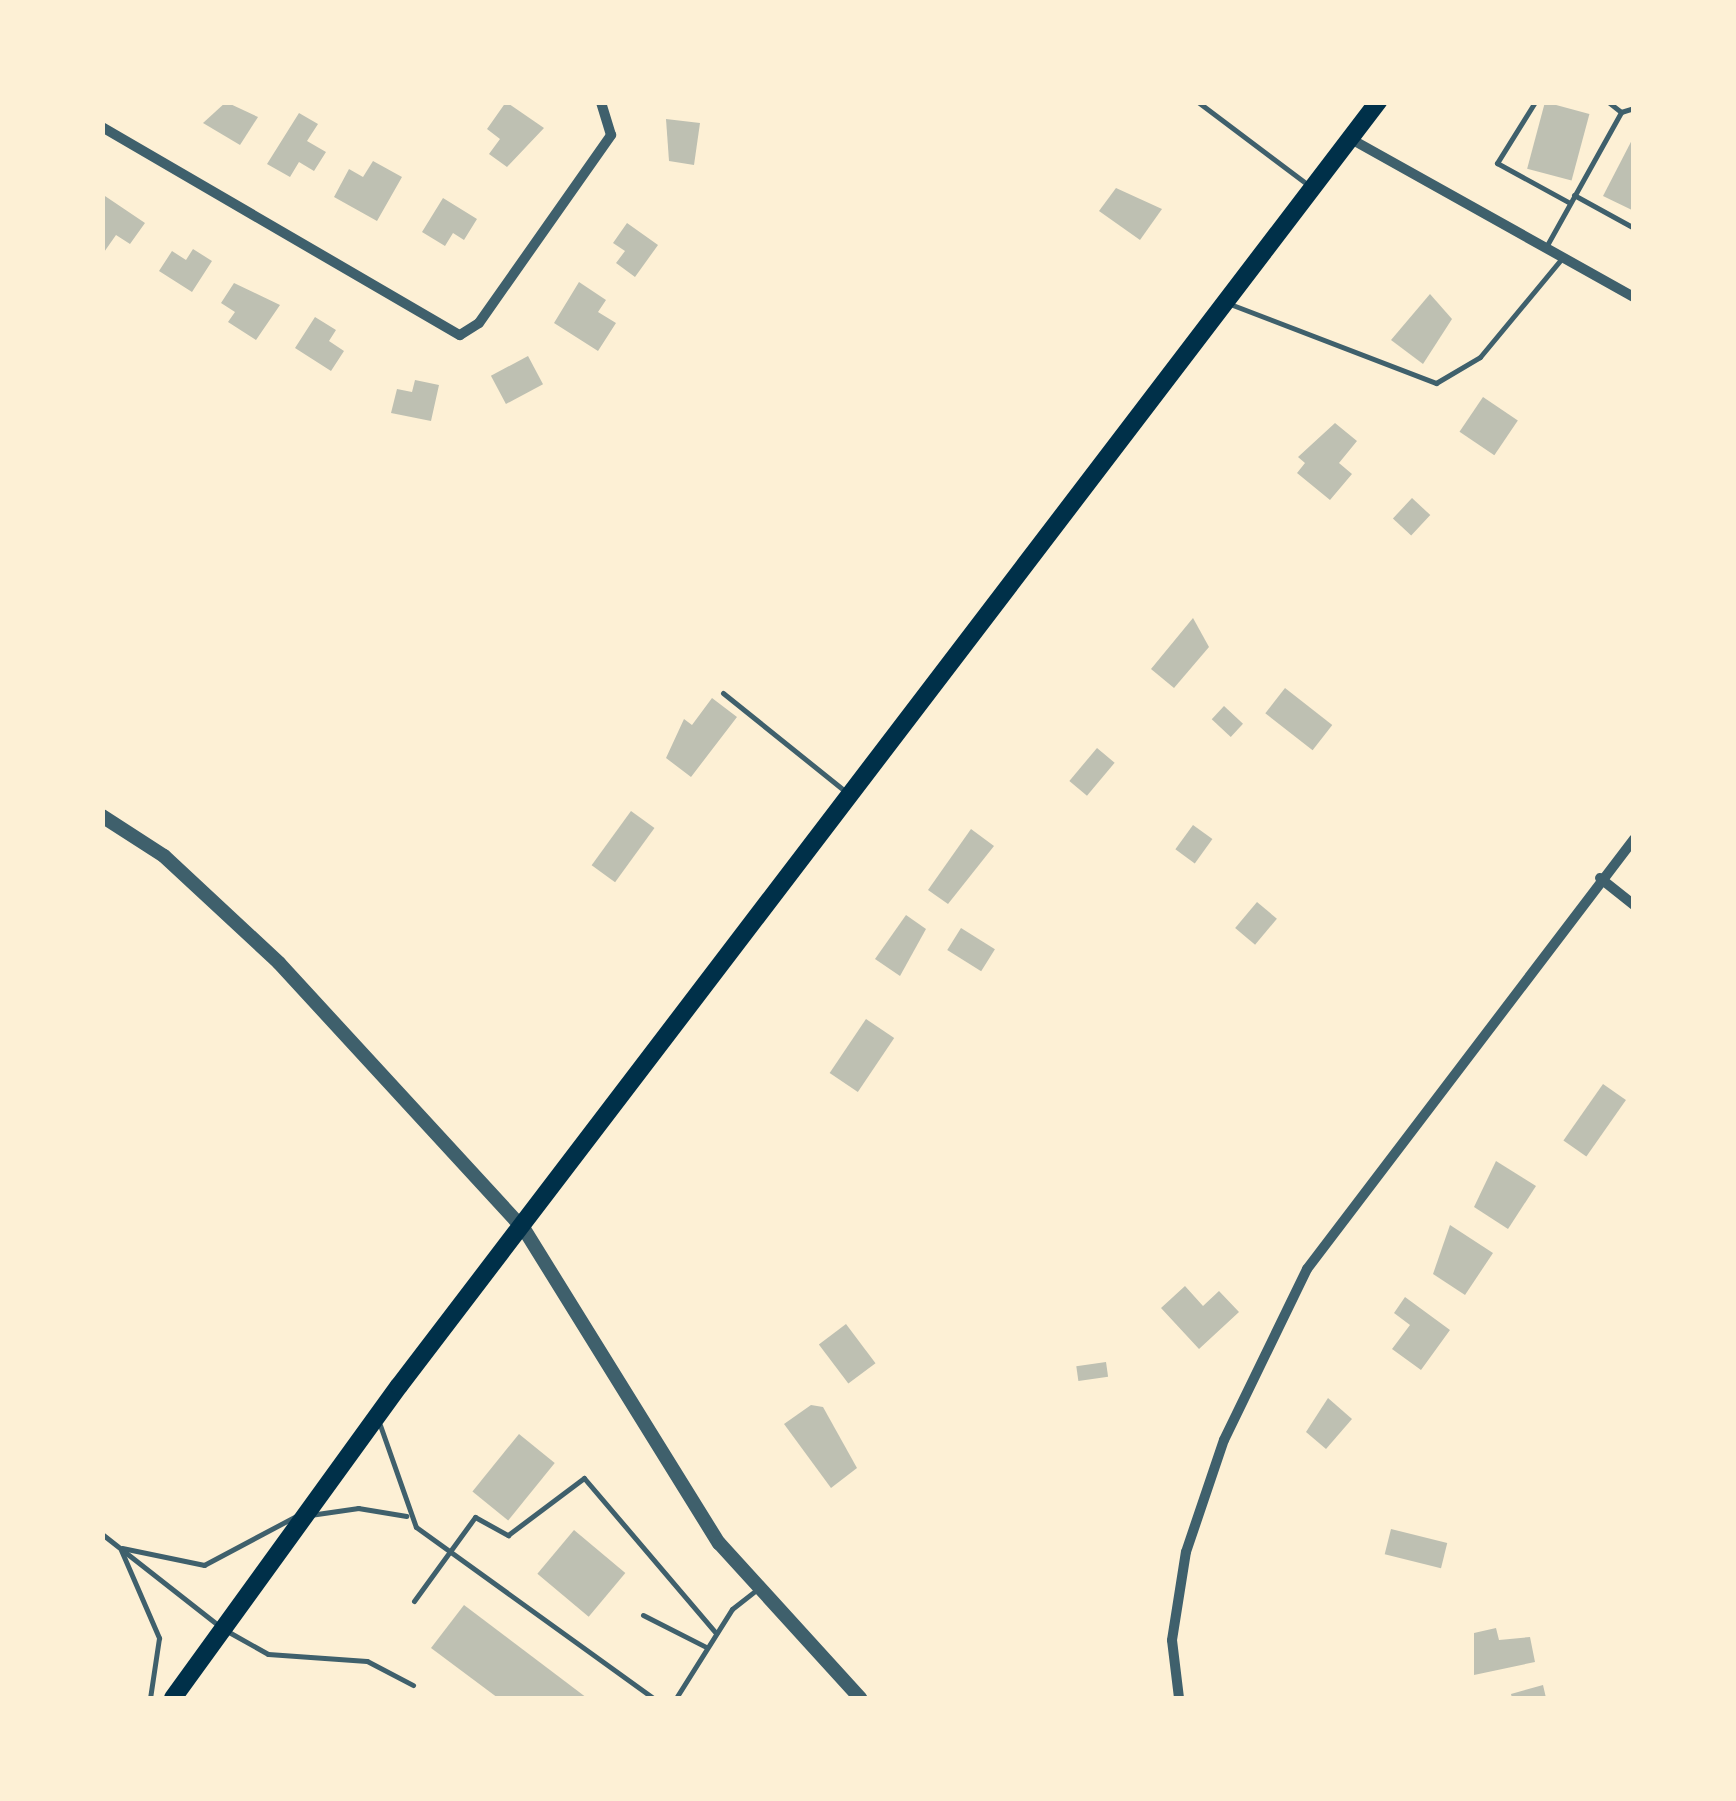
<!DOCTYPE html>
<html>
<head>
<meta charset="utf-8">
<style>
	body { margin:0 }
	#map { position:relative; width:1736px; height:1801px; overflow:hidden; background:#fdf0d5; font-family:Barlow,sans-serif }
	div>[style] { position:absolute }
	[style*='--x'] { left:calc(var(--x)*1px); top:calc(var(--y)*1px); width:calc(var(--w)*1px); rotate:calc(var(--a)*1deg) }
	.building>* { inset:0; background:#bec0b2; transform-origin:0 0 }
	.service>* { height:5px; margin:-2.5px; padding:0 2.5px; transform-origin:2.5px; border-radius:2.5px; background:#3f606c }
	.minor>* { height:10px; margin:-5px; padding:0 5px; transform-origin:5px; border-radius:5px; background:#3f606c }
	.tertiary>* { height:14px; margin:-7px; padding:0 7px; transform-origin:7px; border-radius:7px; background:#3f606c }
	.primary>* { height:18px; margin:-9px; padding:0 9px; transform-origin:9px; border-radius:9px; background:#003049 }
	span { translate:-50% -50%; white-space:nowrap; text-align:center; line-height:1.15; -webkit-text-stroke:8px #fdf0d5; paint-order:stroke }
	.frame { position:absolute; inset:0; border:105px solid #fdf0d5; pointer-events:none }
</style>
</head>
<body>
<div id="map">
	<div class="building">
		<i style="clip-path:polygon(226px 102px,258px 117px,240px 145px,203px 123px)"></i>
		<i style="clip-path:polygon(506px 102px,544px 128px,507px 167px,489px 154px,500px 139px,487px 129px)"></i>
		<i style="left:1545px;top:102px;width:46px;height:69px;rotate:15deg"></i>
		<i style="clip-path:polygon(299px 113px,318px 124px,307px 141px,326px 152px,314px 171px,299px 162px,290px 177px,267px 164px)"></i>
		<i style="clip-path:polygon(666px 119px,700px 123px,694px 165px,669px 161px)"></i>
		<i style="clip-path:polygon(1634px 136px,1634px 211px,1603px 196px)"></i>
		<i style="clip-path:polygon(373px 161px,402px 177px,377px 221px,334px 197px,349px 169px,363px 177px)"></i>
		<i style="clip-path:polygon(1116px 188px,1162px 209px,1140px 240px,1099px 211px)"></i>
		<i style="clip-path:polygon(102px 194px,145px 223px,130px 244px,116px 235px,102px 255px)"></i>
		<i style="clip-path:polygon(443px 198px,477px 219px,464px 240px,453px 233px,445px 246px,422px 232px)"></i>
		<i style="clip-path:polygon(627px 223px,658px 245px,635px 277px,616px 263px,625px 251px,613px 243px)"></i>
		<i style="clip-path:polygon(193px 249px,212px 261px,192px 292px,159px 271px,172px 251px,186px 260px)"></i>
		<i style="clip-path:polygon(579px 282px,606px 300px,598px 312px,616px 323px,598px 351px,554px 323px)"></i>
		<i style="clip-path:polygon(234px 283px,280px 305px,256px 340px,228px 322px,235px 312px,221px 303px)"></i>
		<i style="clip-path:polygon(1430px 294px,1452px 319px,1423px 364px,1391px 340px)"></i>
		<i style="clip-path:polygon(315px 317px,336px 330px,329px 341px,344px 351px,331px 371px,295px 348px)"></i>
		<i style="left:528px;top:356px;width:32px;height:42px;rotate:62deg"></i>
		<i style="clip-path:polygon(415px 380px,439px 385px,431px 421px,391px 413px,397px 389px,412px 392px)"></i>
		<i style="left:1483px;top:397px;width:42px;height:42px;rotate:34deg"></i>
		<i style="clip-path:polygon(1335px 423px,1357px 441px,1339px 463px,1352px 474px,1330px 500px,1297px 473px,1305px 463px,1298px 457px)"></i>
		<i style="left:1412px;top:498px;width:25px;height:28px;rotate:43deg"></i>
		<i style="clip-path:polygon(1193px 618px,1209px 647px,1174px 688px,1151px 669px)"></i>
		<i style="left:1285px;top:688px;width:60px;height:32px;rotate:38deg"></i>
		<i style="clip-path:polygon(712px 698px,737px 717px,691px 777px,666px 758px,684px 719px,692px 725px)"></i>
		<i style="left:1224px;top:706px;width:26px;height:18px;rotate:43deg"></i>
		<i style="left:1097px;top:748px;width:23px;height:43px;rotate:40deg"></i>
		<i style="left:631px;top:811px;width:29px;height:67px;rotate:36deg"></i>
		<i style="left:1193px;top:825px;width:24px;height:30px;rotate:36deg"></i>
		<i style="clip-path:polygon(971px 829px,994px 846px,948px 904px,928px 890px)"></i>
		<i style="left:1257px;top:902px;width:26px;height:34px;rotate:40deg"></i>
		<i style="clip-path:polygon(906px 915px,926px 929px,900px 976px,875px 959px)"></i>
		<i style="left:961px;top:928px;width:40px;height:26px;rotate:32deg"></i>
		<i style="left:866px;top:1019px;width:34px;height:65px;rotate:34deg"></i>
		<i style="left:1603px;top:1084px;width:28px;height:69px;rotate:35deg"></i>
		<i style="clip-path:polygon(1496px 1161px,1536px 1186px,1508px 1229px,1474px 1207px)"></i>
		<i style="clip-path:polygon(1450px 1225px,1493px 1253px,1465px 1295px,1433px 1274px)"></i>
		<i style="clip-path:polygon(1185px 1286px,1203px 1306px,1219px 1291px,1239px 1312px,1199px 1349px,1161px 1308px)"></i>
		<i style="clip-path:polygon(1405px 1297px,1450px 1330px,1421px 1370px,1392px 1349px,1410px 1325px,1394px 1313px)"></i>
		<i style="left:846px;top:1324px;width:49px;height:34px;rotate:53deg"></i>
		<i style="left:1106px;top:1362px;width:15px;height:30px;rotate:82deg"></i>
		<i style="clip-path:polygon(1328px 1398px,1352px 1419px,1326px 1449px,1306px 1432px)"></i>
		<i style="clip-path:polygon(811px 1405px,823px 1407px,857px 1468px,831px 1488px,784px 1424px)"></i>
		<i style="left:519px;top:1434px;width:46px;height:74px;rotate:39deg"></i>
		<i style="left:1391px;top:1529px;width:58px;height:26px;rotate:14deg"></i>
		<i style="left:574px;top:1530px;width:67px;height:57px;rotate:40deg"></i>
		<i style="clip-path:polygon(464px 1605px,587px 1698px,498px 1698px,431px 1648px)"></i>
		<i style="clip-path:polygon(1496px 1628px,1499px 1640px,1530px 1637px,1535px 1662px,1474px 1675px,1474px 1633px)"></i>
		<i style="clip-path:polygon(1543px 1685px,1546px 1698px,1512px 1698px,1511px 1694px)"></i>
	</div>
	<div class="service">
		<i style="--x:1198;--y:102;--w:136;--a:37"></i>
		<i style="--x:1535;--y:102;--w:72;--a:121.9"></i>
		<i style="--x:1497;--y:163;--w:83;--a:28.7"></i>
		<i style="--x:1621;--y:112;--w:14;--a:-17"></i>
		<i style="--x:1574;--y:195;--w:68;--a:28.8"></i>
		<i style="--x:1546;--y:247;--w:154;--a:-60.9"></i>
		<i style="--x:1621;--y:112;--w:16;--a:-142"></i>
		<i style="--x:1230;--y:304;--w:221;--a:21"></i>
		<i style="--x:1436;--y:383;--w:51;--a:-30.6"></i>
		<i style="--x:1480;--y:357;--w:131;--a:-50.3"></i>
		<i style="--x:723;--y:693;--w:158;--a:38.8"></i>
		<i style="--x:380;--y:1425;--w:108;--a:70.6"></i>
		<i style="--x:416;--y:1527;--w:292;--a:35.8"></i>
		<i style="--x:310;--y:1515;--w:49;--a:-8.3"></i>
		<i style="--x:358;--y:1508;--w:49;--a:9.5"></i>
		<i style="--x:102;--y:1534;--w:147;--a:38.1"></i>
		<i style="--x:122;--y:1548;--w:84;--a:11.7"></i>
		<i style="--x:204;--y:1565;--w:104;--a:-28"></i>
		<i style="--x:121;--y:1550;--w:96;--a:66.6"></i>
		<i style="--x:159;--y:1638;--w:61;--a:98.5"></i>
		<i style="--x:414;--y:1601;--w:104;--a:-54"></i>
		<i style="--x:475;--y:1517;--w:38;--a:29"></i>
		<i style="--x:508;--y:1535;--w:95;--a:-36.9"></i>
		<i style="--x:584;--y:1478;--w:204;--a:49.6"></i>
		<i style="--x:643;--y:1615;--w:71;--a:26.9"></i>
		<i style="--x:227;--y:1631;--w:47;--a:29.3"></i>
		<i style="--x:268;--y:1654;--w:99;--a:4"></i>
		<i style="--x:367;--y:1661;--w:52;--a:27.6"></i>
		<i style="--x:676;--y:1698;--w:105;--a:-57.8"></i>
		<i style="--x:732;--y:1609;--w:29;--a:-38"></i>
	</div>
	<div class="minor">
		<i style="--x:102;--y:127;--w:414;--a:30.2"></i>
		<i style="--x:460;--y:335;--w:22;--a:-32"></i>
		<i style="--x:479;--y:323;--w:230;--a:-54.9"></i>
		<i style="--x:611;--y:135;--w:34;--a:-107"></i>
		<i style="--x:1351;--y:139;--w:324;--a:29.2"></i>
		<i style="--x:1600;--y:878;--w:43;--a:38.5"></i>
		<i style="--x:1179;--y:1698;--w:58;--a:-96.9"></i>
		<i style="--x:1172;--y:1640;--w:89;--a:-81"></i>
		<i style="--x:1186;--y:1552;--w:118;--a:-71.3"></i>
		<i style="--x:1224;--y:1440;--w:190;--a:-64.1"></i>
		<i style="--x:1307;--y:1269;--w:540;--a:-52.75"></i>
	</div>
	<div class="tertiary">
		<i style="--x:102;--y:816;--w:74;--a:32.8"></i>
		<i style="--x:164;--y:856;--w:157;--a:42.9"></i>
		<i style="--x:279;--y:963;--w:362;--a:47.4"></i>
		<i style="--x:524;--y:1229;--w:370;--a:58.2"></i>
		<i style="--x:719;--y:1543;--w:210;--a:47.7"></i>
	</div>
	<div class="primary">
		<i style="--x:173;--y:1698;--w:385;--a:-54.1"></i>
		<i style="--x:399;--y:1386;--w:1615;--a:-52.68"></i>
	</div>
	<div class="frame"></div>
</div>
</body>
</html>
